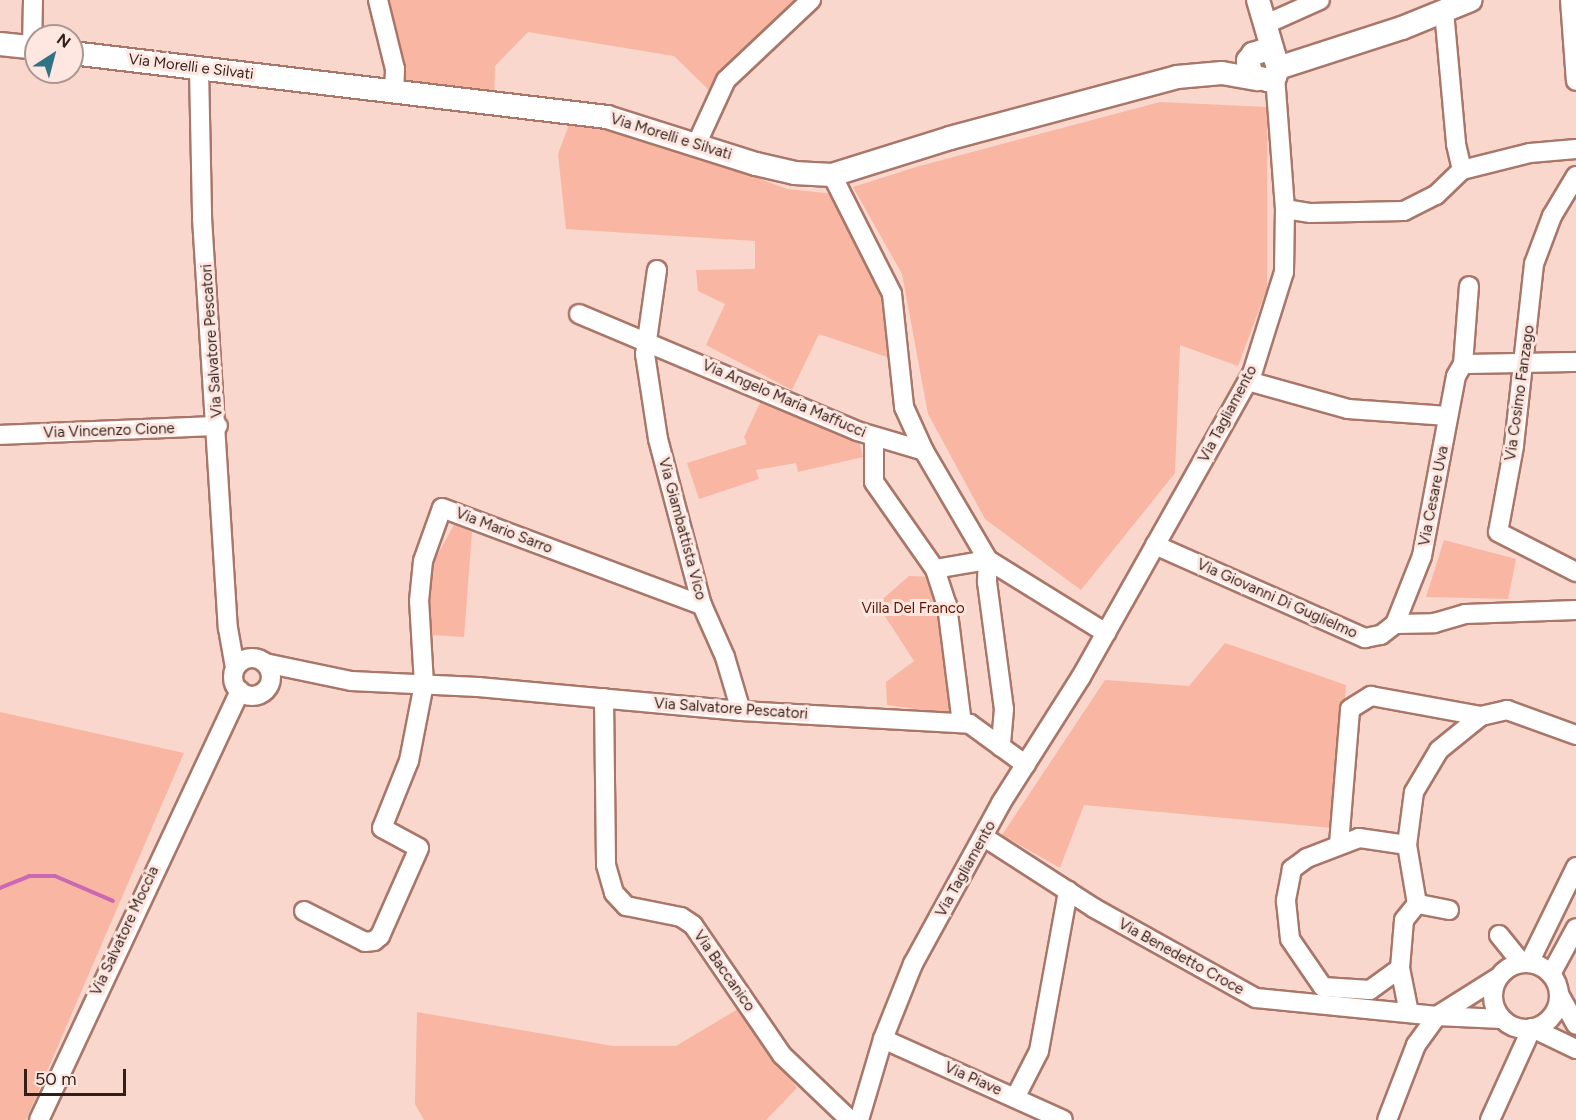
<!DOCTYPE html>
<html>
<head>
<meta charset="utf-8">
<style>
	body { margin:0 }
	#map { position:relative; width:1576px; height:1120px; overflow:hidden; background:#f9d7cd; font-family:Figtree,sans-serif }
	div>[style] { position:absolute }
	[style*='--x'] { left:calc(var(--x)*1px); top:calc(var(--y)*1px); width:calc(var(--w)*1px); rotate:calc(var(--a)*1deg) }
	.green>* { inset:0; background:#f8b6a3 }
	.stream>* { height:4px; margin:-2px; padding:0 2px; transform-origin:2px; border-radius:2px; background:#ca68b3 }
	.roads { filter:drop-shadow(2px 0 #a97769) drop-shadow(-2px 0 #a97769) drop-shadow(0 2px #a97769) drop-shadow(0 -2px #a97769) }
	.minor>* { height:18px; margin:-9px; padding:0 9px; transform-origin:9px; border-radius:9px; background:#fff }
	.minor>.ring { margin:-9px; padding:0; box-sizing:content-box; background:none; border:18px solid #fff; border-radius:50% }
	.major>* { height:22px; margin:-11px; padding:0 11px; transform-origin:11px; border-radius:11px; background:#fff }
	span { translate:-50% -50%; white-space:nowrap; text-align:center; line-height:1.15; -webkit-text-stroke:6px #fee7e1; paint-order:stroke }
	.street-label { font-size:15px; color:#331f19 }
	.park-label { font-size:15px; color:#5f1500 }
	.north { position:absolute; left:24px; top:24px; width:60px; height:60px; box-sizing:border-box; background:#fee7e1; border:2px solid #ad9791; border-radius:50%; rotate:36deg; font-size:16px; font-weight:700; line-height:24px; text-align:center; color:#331f19 }
	.north::after { content:''; display:block; margin:auto; width:21px; height:27px; background:#307384; clip-path:polygon(50% 0,100% 100%,50% 72%,0 100%) }
	.scale { position:absolute; left:24px; top:1069px; width:102px; height:27px; box-sizing:border-box; border:3px solid #331f19; border-top:0; padding-left:8px; font-size:18px; line-height:21px; white-space:nowrap; color:#331f19; -webkit-text-stroke:4px #fee7e1; paint-order:stroke }
</style>
</head>
<body>
<div id="map">
	<div class="green">
		<i style="clip-path:polygon(378px 0,811px 0,718px 99px,674px 56px,528px 32px,495px 66px,494px 103px,394px 92px)"></i>
		<i style="clip-path:polygon(1160px 102px,1267px 107px,1267px 288px,1238px 366px,1180px 345px,1175px 473px,1081px 590px,985px 519px,928px 414px,902px 274px,853px 187px,916px 167px)"></i>
		<i style="clip-path:polygon(570px 122px,680px 149px,787px 189px,835px 194px,888px 296px,893px 359px,819px 334px,792px 390px,706px 345px,725px 304px,698px 291px,696px 270px,755px 269px,755px 241px,566px 229px,558px 154px)"></i>
		<i style="clip-path:polygon(762px 399px,859px 440px,863px 457px,798px 472px,796px 463px,756px 470px,759px 479px,699px 499px,687px 463px,747px 444px,744px 437px)"></i>
		<i style="clip-path:polygon(454px 525px,472px 532px,464px 637px,431px 635px,430px 568px)"></i>
		<i style="clip-path:polygon(1444px 540px,1516px 559px,1508px 599px,1426px 597px)"></i>
		<i style="clip-path:polygon(909px 576px,933px 577px,944px 627px,952px 714px,887px 705px,886px 682px,914px 661px,877px 604px)"></i>
		<i style="clip-path:polygon(1225px 643px,1346px 685px,1333px 828px,1084px 805px,1060px 868px,1002px 835px,1105px 680px,1189px 686px)"></i>
		<i style="clip-path:polygon(0 712px,184px 753px,26px 1120px,0 1120px)"></i>
		<i style="clip-path:polygon(738px 1009px,797px 1088px,766px 1120px,424px 1120px,415px 1104px,417px 1012px,613px 1046px,676px 1046px)"></i>
	</div>
	<div class="stream">
		<i style="--x:0;--y:888;--w:31;--a:-22"></i>
		<i style="--x:29;--y:876;--w:26;--a:0"></i>
		<i style="--x:55;--y:876;--w:63;--a:23.3"></i>
	</div>
	<div class="roads">
		<div class="minor">
			<i style="--x:378;--y:0;--w:71;--a:76.2"></i>
			<i style="--x:395;--y:69;--w:23;--a:92"></i>
			<i style="--x:1570;--y:0;--w:81;--a:85.8"></i>
			<i style="--x:1444;--y:11;--w:134;--a:84.8"></i>
			<i style="--x:1456;--y:144;--w:27;--a:77"></i>
			<i style="--x:1266;--y:24;--w:59;--a:-24"></i>
			<i style="--x:32;--y:48;--w:48;--a:-88.8"></i>
			<i style="--x:199;--y:69;--w:149;--a:88.8"></i>
			<i style="--x:202;--y:218;--w:411;--a:86.4"></i>
			<i style="--x:228;--y:628;--w:40;--a:80"></i>
			<i style="--x:697;--y:143;--w:69;--a:-65.3"></i>
			<i style="--x:726;--y:80;--w:117;--a:-43.3"></i>
			<i style="--x:832;--y:175;--w:133;--a:63.2"></i>
			<i style="--x:892;--y:294;--w:114;--a:83.9"></i>
			<i style="--x:904;--y:407;--w:48;--a:65.6"></i>
			<i style="--x:924;--y:451;--w:126;--a:59.6"></i>
			<i style="--x:988;--y:560;--w:22;--a:93"></i>
			<i style="--x:987;--y:582;--w:128;--a:82.4"></i>
			<i style="--x:1004;--y:709;--w:38;--a:95"></i>
			<i style="--x:1576;--y:176;--w:47;--a:121"></i>
			<i style="--x:1552;--y:216;--w:51;--a:110.6"></i>
			<i style="--x:1534;--y:264;--w:183;--a:96.3"></i>
			<i style="--x:1514;--y:446;--w:87;--a:100.5"></i>
			<i style="--x:1498;--y:532;--w:88;--a:27.1"></i>
			<i style="--x:1285;--y:209;--w:26;--a:9"></i>
			<i style="--x:1311;--y:213;--w:93;--a:-1.2"></i>
			<i style="--x:1404;--y:211;--w:36;--a:-27"></i>
			<i style="--x:1436;--y:195;--w:36;--a:-44"></i>
			<i style="--x:1462;--y:170;--w:70;--a:-14"></i>
			<i style="--x:1530;--y:153;--w:46;--a:-5"></i>
			<i style="--x:657;--y:270;--w:85;--a:98.1"></i>
			<i style="--x:645;--y:354;--w:86;--a:81.3"></i>
			<i style="--x:658;--y:439;--w:172;--a:75.2"></i>
			<i style="--x:702;--y:605;--w:57;--a:66.1"></i>
			<i style="--x:725;--y:657;--w:56;--a:73.5"></i>
			<i style="--x:579;--y:314;--w:302;--a:22.8"></i>
			<i style="--x:857;--y:431;--w:70;--a:16.6"></i>
			<i style="--x:1463;--y:364;--w:78;--a:-85.6"></i>
			<i style="--x:1248;--y:381;--w:104;--a:15.6"></i>
			<i style="--x:1348;--y:409;--w:100;--a:4"></i>
			<i style="--x:0;--y:435;--w:218;--a:-2.4"></i>
			<i style="--x:874;--y:437;--w:45;--a:90"></i>
			<i style="--x:874;--y:482;--w:106;--a:55"></i>
			<i style="--x:935;--y:569;--w:38;--a:72"></i>
			<i style="--x:947;--y:605;--w:119;--a:82.8"></i>
			<i style="--x:1155;--y:545;--w:230;--a:23.9"></i>
			<i style="--x:1365;--y:638;--w:16;--a:-11"></i>
			<i style="--x:1381;--y:635;--w:18;--a:-38"></i>
			<i style="--x:1395;--y:624;--w:39;--a:-1"></i>
			<i style="--x:1434;--y:623;--w:32;--a:-16"></i>
			<i style="--x:1465;--y:614;--w:111;--a:-2.1"></i>
			<i style="--x:988;--y:560;--w:139;--a:31.7"></i>
			<i style="--x:935;--y:569;--w:54;--a:-9.6"></i>
			<i style="--x:1395;--y:624;--w:73;--a:-68.3"></i>
			<i style="--x:1422;--y:556;--w:183;--a:-79.3"></i>
			<i style="--x:1456;--y:376;--w:14;--a:-60"></i>
			<i style="--x:1463;--y:364;--w:113;--a:-1"></i>
			<i class="ring" style="left:233px;top:658px;width:20px;height:20px"></i>
			<i style="--x:265;--y:663;--w:88;--a:11.8"></i>
			<i style="--x:351;--y:681;--w:127;--a:2.7"></i>
			<i style="--x:478;--y:687;--w:264;--a:5.2"></i>
			<i style="--x:741;--y:711;--w:229;--a:3.2"></i>
			<i style="--x:970;--y:724;--w:69;--a:36.2"></i>
			<i style="--x:604;--y:698;--w:167;--a:89.3"></i>
			<i style="--x:606;--y:865;--w:29;--a:74"></i>
			<i style="--x:614;--y:893;--w:18;--a:47"></i>
			<i style="--x:626;--y:906;--w:56;--a:11.3"></i>
			<i style="--x:681;--y:917;--w:14;--a:34"></i>
			<i style="--x:693;--y:925;--w:158;--a:55.6"></i>
			<i style="--x:782;--y:1055;--w:94;--a:43.7"></i>
			<i style="--x:984;--y:837;--w:131;--a:32.8"></i>
			<i style="--x:1094;--y:908;--w:185;--a:29.1"></i>
			<i style="--x:1256;--y:998;--w:182;--a:5.7"></i>
			<i style="--x:1437;--y:1016;--w:36;--a:126"></i>
			<i style="--x:1416;--y:1045;--w:80;--a:111.1"></i>
			<i style="--x:1339;--y:844;--w:135;--a:-85.3"></i>
			<i style="--x:1350;--y:709;--w:25;--a:-32"></i>
			<i style="--x:1371;--y:696;--w:112;--a:10.3"></i>
			<i style="--x:1407;--y:845;--w:49;--a:-171.7"></i>
			<i style="--x:1359;--y:838;--w:56;--a:159"></i>
			<i style="--x:1307;--y:858;--w:19;--a:144"></i>
			<i style="--x:1292;--y:869;--w:33;--a:101"></i>
			<i style="--x:1286;--y:901;--w:38;--a:84"></i>
			<i style="--x:1290;--y:939;--w:58;--a:55.5"></i>
			<i style="--x:1323;--y:987;--w:47;--a:3.7"></i>
			<i style="--x:1370;--y:990;--w:37;--a:-36"></i>
			<i style="--x:1400;--y:968;--w:48;--a:-85.2"></i>
			<i style="--x:1404;--y:920;--w:21;--a:-51"></i>
			<i style="--x:1449;--y:910;--w:33;--a:-169"></i>
			<i style="--x:1417;--y:904;--w:60;--a:-99.6"></i>
			<i style="--x:1407;--y:845;--w:53;--a:-82.5"></i>
			<i style="--x:1414;--y:792;--w:49;--a:-59.2"></i>
			<i style="--x:1439;--y:750;--w:54;--a:-39"></i>
			<i style="--x:1481;--y:716;--w:27;--a:-13"></i>
			<i style="--x:1507;--y:710;--w:73;--a:19.9"></i>
			<i style="--x:304;--y:911;--w:68;--a:26.9"></i>
			<i style="--x:365;--y:942;--w:9;--a:-6"></i>
			<i style="--x:374;--y:941;--w:8;--a:-40"></i>
			<i style="--x:380;--y:936;--w:96;--a:-66.1"></i>
			<i style="--x:419;--y:848;--w:42;--a:-151.6"></i>
			<i style="--x:382;--y:828;--w:72;--a:-68.1"></i>
			<i style="--x:409;--y:761;--w:78;--a:-79"></i>
			<i style="--x:424;--y:684;--w:83;--a:-93.4"></i>
			<i style="--x:419;--y:601;--w:40;--a:-84.3"></i>
			<i style="--x:423;--y:561;--w:56;--a:-70.3"></i>
			<i style="--x:442;--y:508;--w:278;--a:20.5"></i>
			<i style="--x:1499;--y:935;--w:36;--a:51"></i>
			<i style="--x:1529;--y:963;--w:107;--a:-63.9"></i>
			<i class="ring" style="left:1493px;top:963px;width:48px;height:48px"></i>
			<i style="--x:1400;--y:968;--w:46;--a:78.7"></i>
			<i style="--x:1551;--y:974;--w:52;--a:-61.5"></i>
			<i style="--x:1497;--y:978;--w:71;--a:147.7"></i>
			<i style="--x:1437;--y:1016;--w:65;--a:2.6"></i>
			<i style="--x:1559;--y:994;--w:35;--a:61"></i>
			<i style="--x:883;--y:1039;--w:197;--a:24.2"></i>
			<i style="--x:1015;--y:1098;--w:53;--a:-62.9"></i>
			<i style="--x:1039;--y:1051;--w:163;--a:-79.7"></i>
			<i style="--x:39;--y:1120;--w:474;--a:-64.9"></i>
			<i style="--x:859;--y:1120;--w:84;--a:-73.5"></i>
			<i style="--x:883;--y:1039;--w:81;--a:-68.2"></i>
			<i style="--x:913;--y:964;--w:183;--a:-61.3"></i>
			<i style="--x:1001;--y:803;--w:149;--a:-57.6"></i>
			<i style="--x:1081;--y:677;--w:348;--a:-60.6"></i>
			<i style="--x:1252;--y:374;--w:107;--a:-72.6"></i>
			<i style="--x:1284;--y:272;--w:63;--a:-89.1"></i>
			<i style="--x:1285;--y:209;--w:132;--a:-94.3"></i>
			<i style="--x:1490;--y:1120;--w:101;--a:-65.5"></i>
			<i style="--x:1532;--y:1028;--w:49;--a:25.5"></i>
		</div>
		<div class="major">
			<i style="--x:1258;--y:0;--w:71;--a:73.6"></i>
			<i style="--x:1278;--y:68;--w:9;--a:108"></i>
			<i style="--x:1275;--y:77;--w:8;--a:157"></i>
			<i style="--x:1268;--y:80;--w:16;--a:-166"></i>
			<i style="--x:1252;--y:76;--w:16;--a:-105"></i>
			<i style="--x:1248;--y:61;--w:9;--a:-54"></i>
			<i style="--x:1253;--y:54;--w:13;--a:-18"></i>
			<i style="--x:1265;--y:50;--w:10;--a:29"></i>
			<i style="--x:0;--y:44;--w:36;--a:6"></i>
			<i style="--x:72;--y:53;--w:539;--a:6.82"></i>
			<i style="--x:607;--y:117;--w:156;--a:17.5"></i>
			<i style="--x:756;--y:164;--w:39;--a:13"></i>
			<i style="--x:794;--y:173;--w:38;--a:3"></i>
			<i style="--x:832;--y:175;--w:124;--a:-17.4"></i>
			<i style="--x:950;--y:138;--w:235;--a:-15"></i>
			<i style="--x:1177;--y:77;--w:45;--a:-5.1"></i>
			<i style="--x:1222;--y:73;--w:36;--a:10"></i>
			<i style="--x:1278;--y:68;--w:130;--a:-17.9"></i>
			<i style="--x:1402;--y:28;--w:74;--a:-22.1"></i>
		</div>
	</div>
	<div class="street-label">
		<span style="left:191px;top:67px;rotate:7deg">Via Morelli e Silvati</span>
		<span style="left:671px;top:137px;rotate:17deg">Via Morelli e Silvati</span>
		<span style="left:212px;top:341px;rotate:-94deg">Via Salvatore Pescatori</span>
		<span style="left:1520px;top:393px;rotate:-82deg">Via Cosimo Fanzago</span>
		<span style="left:784px;top:399px;rotate:23deg">Via Angelo Maria Maffucci</span>
		<span style="left:1228px;top:414px;rotate:-62deg">Via Tagliamento</span>
		<span style="left:109px;top:431px;rotate:-2deg">Via Vincenzo Cione</span>
		<span style="left:1434px;top:496px;rotate:-79deg">Via Cesare Uva</span>
		<span style="left:682px;top:529px;rotate:75deg">Via Giambattista Vico</span>
		<span style="left:504px;top:531px;rotate:21deg">Via Mario Sarro</span>
		<span style="left:1277px;top:599px;rotate:24deg">Via Giovanni Di Guglielmo</span>
		<span style="left:731px;top:709px;rotate:4deg">Via Salvatore Pescatori</span>
		<span style="left:966px;top:869px;rotate:-61deg">Via Tagliamento</span>
		<span style="left:125px;top:931px;rotate:-65deg">Via Salvatore Moccia</span>
		<span style="left:1181px;top:957px;rotate:29deg">Via Benedetto Croce</span>
		<span style="left:724px;top:971px;rotate:55deg">Via Baccanico</span>
		<span style="left:973px;top:1079px;rotate:24deg">Via Piave</span>
	</div>
	<div class="park-label">
		<span style="left:913px;top:609px">Villa Del Franco</span>
	</div>
	<div class="north">N</div>
	<div class="scale">50 m</div>
</div>
</body>
</html>
